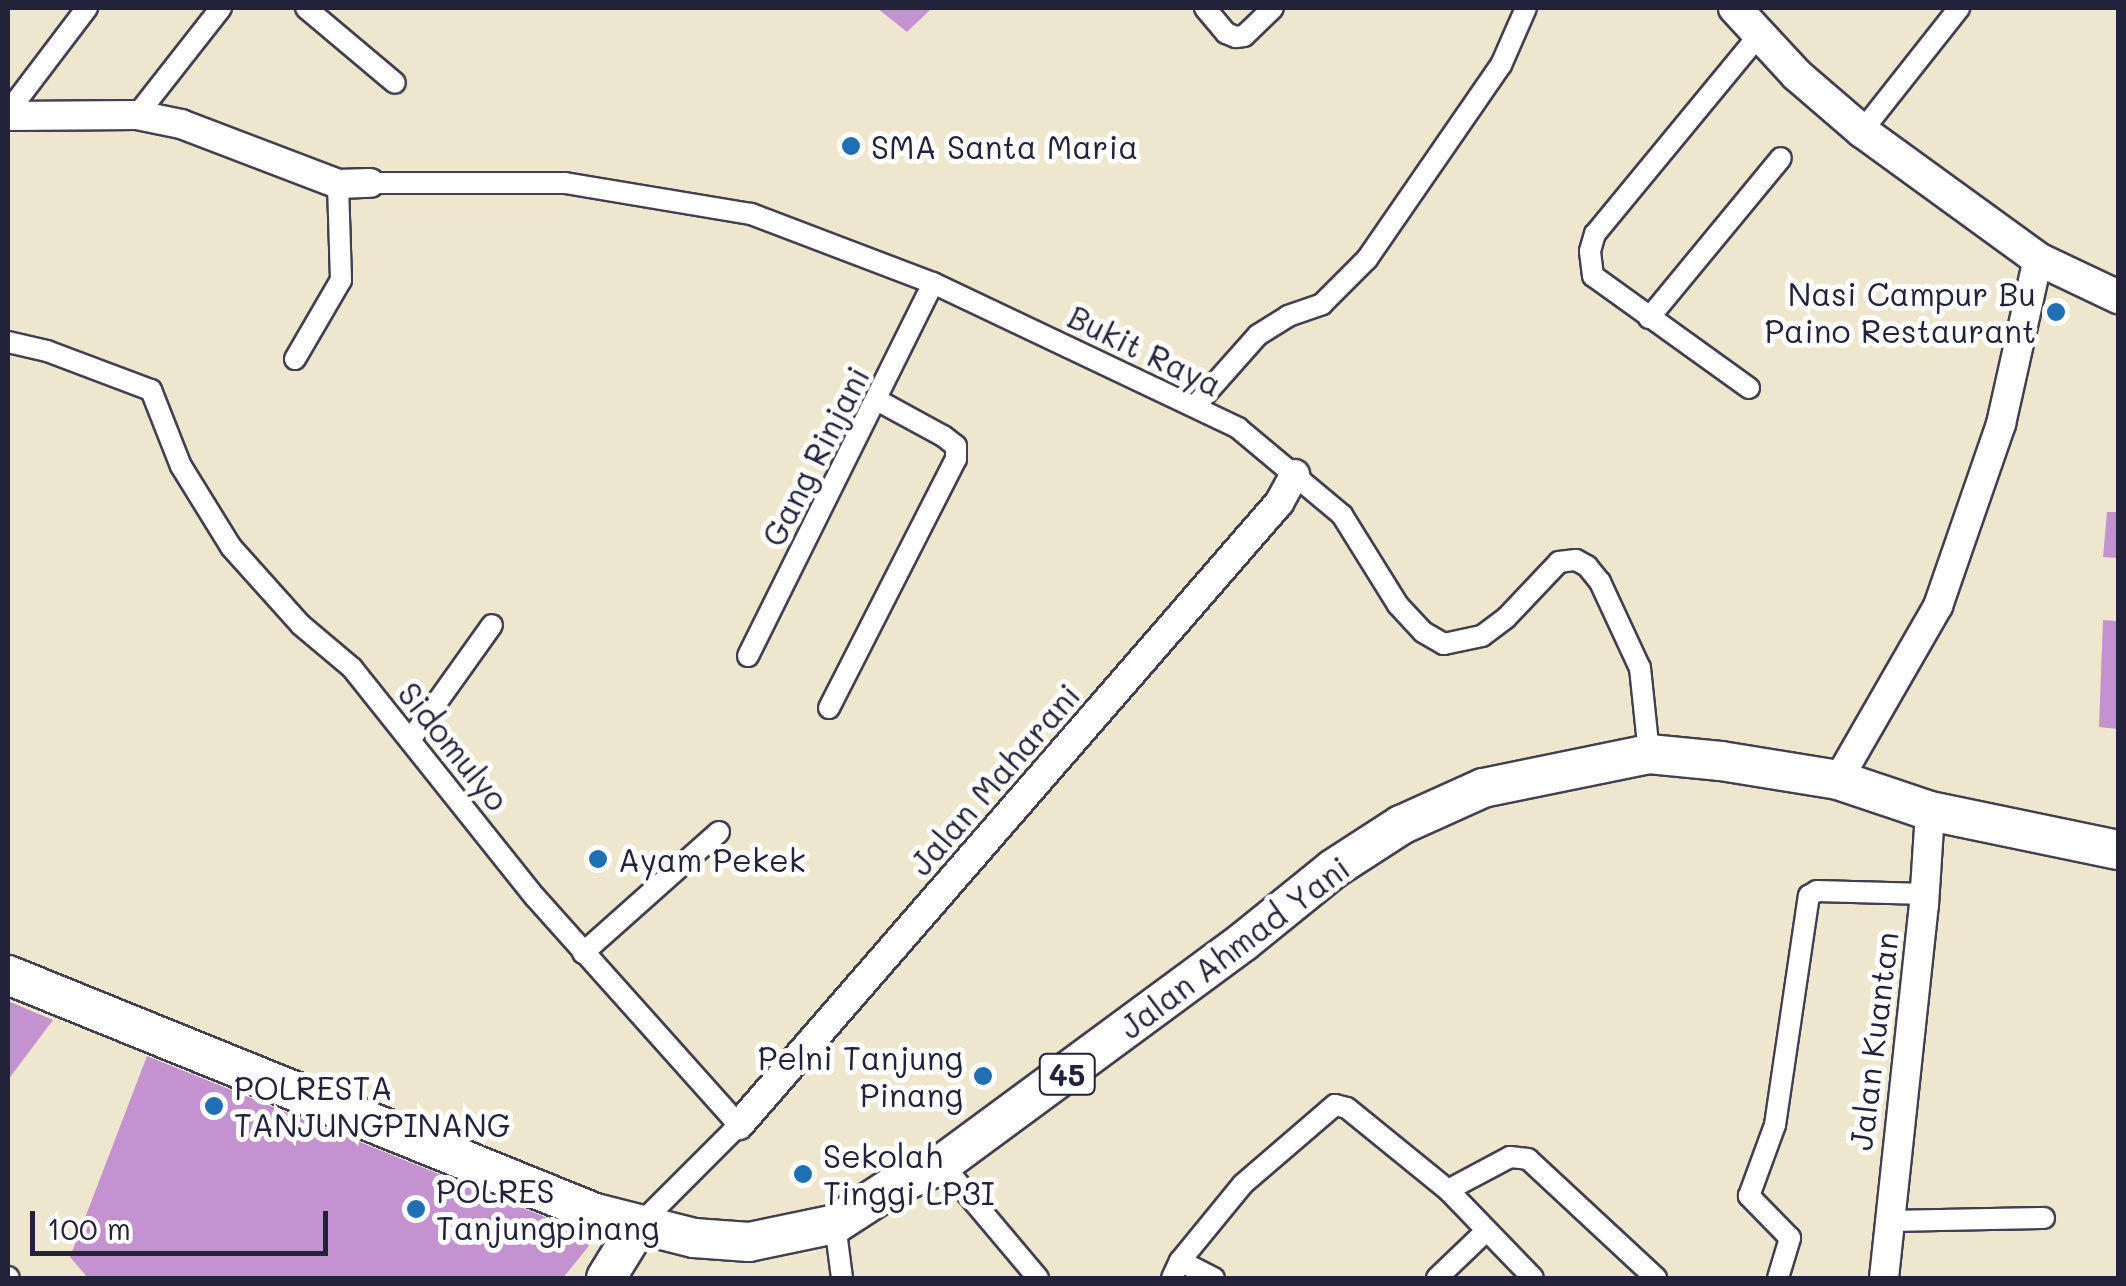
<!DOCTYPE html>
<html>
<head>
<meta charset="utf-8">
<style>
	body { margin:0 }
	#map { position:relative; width:2126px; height:1286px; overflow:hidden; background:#efe7cd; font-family:Mali,sans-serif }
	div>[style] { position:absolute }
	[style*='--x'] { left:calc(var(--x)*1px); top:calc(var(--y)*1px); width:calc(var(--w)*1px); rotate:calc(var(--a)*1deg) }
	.building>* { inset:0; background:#c592d0 }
	.roads { filter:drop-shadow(2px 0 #414051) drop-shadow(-2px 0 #414051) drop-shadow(0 2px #414051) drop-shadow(0 -2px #414051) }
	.street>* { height:20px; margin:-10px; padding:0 10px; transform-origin:10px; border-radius:10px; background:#fff }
	.secondary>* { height:28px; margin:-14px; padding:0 14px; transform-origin:14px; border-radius:14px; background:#fff }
	.primary>* { height:32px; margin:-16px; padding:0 16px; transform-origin:16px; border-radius:16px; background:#fff }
	.highway>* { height:38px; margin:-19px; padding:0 19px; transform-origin:19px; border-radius:19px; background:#fff }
	.dots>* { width:28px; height:28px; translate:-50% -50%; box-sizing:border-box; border:5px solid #fff; border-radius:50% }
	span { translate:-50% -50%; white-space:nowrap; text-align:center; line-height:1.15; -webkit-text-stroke:10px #fff; paint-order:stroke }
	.shield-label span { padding:2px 8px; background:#fff; border:2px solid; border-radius:8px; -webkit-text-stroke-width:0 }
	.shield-label { font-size:30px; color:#22223b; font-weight:700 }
	.poi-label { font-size:32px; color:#22223b }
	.left { translate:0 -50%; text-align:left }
	.right { translate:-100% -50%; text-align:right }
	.street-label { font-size:32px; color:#22223b }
	.frame { position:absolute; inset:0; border:10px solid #22223b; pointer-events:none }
	.scale { position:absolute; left:30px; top:1211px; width:298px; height:45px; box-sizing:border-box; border:5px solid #22223b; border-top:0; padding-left:12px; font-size:30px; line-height:35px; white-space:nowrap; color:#22223b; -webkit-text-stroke:8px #fff; paint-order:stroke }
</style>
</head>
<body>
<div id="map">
	<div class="building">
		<i style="clip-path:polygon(877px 8px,932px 8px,907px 32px)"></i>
		<i style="clip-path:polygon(2107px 512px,2118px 512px,2118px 558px,2103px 557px)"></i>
		<i style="clip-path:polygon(2103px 620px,2118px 621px,2118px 729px,2099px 727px)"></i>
		<i style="clip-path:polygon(8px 1001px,53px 1020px,8px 1080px)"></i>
		<i style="clip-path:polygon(147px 1056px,587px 1234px,596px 1237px,563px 1278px,88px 1278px,70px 1257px)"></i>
	</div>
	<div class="roads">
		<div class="street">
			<i style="--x:306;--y:8;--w:116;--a:40.1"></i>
			<i style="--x:1205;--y:8;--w:33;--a:50"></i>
			<i style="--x:1226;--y:33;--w:11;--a:22"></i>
			<i style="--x:1236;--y:37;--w:8;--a:-7"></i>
			<i style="--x:1244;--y:36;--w:40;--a:-44"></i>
			<i style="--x:8;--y:112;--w:131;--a:-52.8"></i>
			<i style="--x:137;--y:115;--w:136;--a:-51.9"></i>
			<i style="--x:1862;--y:131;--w:157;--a:-51.7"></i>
			<i style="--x:370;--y:183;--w:195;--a:0"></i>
			<i style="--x:565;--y:183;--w:189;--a:9.5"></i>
			<i style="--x:751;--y:214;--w:195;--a:20.8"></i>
			<i style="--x:933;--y:283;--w:338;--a:25.4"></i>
			<i style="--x:1238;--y:428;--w:136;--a:39.9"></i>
			<i style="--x:1342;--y:515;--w:106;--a:58.1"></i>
			<i style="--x:1398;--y:605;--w:37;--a:47"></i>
			<i style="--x:1423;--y:632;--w:24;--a:30"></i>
			<i style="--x:1444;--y:644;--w:39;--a:-12"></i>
			<i style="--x:1482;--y:636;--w:30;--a:-37"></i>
			<i style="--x:1506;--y:618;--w:77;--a:-46.6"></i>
			<i style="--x:1559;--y:562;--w:17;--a:-7"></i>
			<i style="--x:1576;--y:560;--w:13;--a:29"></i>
			<i style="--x:1587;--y:566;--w:21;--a:51"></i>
			<i style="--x:1600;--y:582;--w:95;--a:65.1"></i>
			<i style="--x:1640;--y:668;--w:86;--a:84"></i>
			<i style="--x:1649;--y:318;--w:207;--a:-50.5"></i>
			<i style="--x:8;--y:342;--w:40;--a:13"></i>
			<i style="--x:47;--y:351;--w:111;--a:20.6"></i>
			<i style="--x:151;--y:390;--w:82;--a:68.5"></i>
			<i style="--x:181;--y:466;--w:95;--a:58.3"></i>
			<i style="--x:231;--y:547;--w:105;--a:48.1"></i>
			<i style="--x:301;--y:625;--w:67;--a:40.1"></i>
			<i style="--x:352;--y:668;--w:293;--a:51.4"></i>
			<i style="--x:535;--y:897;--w:306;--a:48.2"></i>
			<i style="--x:739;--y:1125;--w:143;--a:135"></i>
			<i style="--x:295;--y:359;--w:91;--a:-59.8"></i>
			<i style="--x:341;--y:280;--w:96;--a:-91.8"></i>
			<i style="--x:1749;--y:388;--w:192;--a:-144.3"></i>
			<i style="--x:1593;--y:276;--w:25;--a:-97"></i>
			<i style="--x:1590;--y:251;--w:18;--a:-74"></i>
			<i style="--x:1595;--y:234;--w:258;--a:-50.5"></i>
			<i style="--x:1195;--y:406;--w:95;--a:-48.4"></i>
			<i style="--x:1258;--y:335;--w:36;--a:-32"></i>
			<i style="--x:1288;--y:316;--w:36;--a:-19"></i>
			<i style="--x:1322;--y:304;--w:64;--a:-45"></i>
			<i style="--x:1367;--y:259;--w:236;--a:-55.4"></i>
			<i style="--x:1501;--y:65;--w:62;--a:-66.3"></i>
			<i style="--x:748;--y:656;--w:416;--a:-63.6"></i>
			<i style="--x:829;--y:708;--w:280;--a:-63"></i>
			<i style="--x:956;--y:459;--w:13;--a:-90"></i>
			<i style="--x:956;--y:446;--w:16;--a:-142"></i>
			<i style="--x:943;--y:436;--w:75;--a:-151.4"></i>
			<i style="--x:410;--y:740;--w:141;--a:-54.5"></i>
			<i style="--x:583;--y:953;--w:182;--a:-41.7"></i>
			<i style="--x:942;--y:1164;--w:149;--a:49.9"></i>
			<i style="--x:1448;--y:1190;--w:70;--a:-28"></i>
			<i style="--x:1510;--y:1157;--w:18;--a:6"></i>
			<i style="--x:1528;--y:1159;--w:175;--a:42.9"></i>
			<i style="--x:1887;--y:1221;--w:157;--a:-1.1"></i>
			<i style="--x:835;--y:1224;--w:54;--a:82.6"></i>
			<i style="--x:1180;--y:1261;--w:38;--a:27"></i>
			<i style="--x:8;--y:1277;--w:1;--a:45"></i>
			<i style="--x:1172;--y:1278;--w:19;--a:-65"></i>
			<i style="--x:1180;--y:1261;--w:99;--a:-50.7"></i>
			<i style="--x:1243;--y:1184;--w:121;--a:-40.7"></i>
			<i style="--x:1335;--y:1105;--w:12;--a:14"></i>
			<i style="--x:1347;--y:1108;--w:130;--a:39.1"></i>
			<i style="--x:1448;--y:1190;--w:122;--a:46"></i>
			<i style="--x:1437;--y:1278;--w:68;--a:-43.8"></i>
			<i style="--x:1778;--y:1278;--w:42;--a:-73.3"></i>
			<i style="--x:1790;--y:1238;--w:59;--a:-134.3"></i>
			<i style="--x:1749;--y:1196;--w:76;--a:-69.9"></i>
			<i style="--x:1775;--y:1125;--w:232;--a:-81.6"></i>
			<i style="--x:1809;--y:896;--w:9;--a:-32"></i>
			<i style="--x:1817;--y:891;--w:108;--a:1.6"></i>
		</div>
		<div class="secondary">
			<i style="--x:8;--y:116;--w:129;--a:-0.4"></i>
			<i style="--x:137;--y:115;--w:45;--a:11.6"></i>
			<i style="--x:181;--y:124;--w:168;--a:20.9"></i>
			<i style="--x:338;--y:184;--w:32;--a:-2"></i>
			<i style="--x:1838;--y:780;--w:201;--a:-60.1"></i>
			<i style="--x:1938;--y:606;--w:193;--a:-70.9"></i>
			<i style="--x:2001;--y:424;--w:169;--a:-77.4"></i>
			<i style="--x:739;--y:1125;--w:824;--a:-49.04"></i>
			<i style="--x:1279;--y:503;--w:33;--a:-61"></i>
			<i style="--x:1884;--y:1278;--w:375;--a:-83.9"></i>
			<i style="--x:1924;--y:905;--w:94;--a:-86.3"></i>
		</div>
		<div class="primary">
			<i style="--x:1735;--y:8;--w:91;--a:47.2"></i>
			<i style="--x:1797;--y:75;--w:86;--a:40.7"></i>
			<i style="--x:1862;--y:131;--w:218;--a:36"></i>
			<i style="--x:2038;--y:259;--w:89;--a:25.4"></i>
		</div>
		<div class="highway">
			<i style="--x:8;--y:975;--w:633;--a:22.07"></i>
			<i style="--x:595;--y:1213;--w:102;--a:14.2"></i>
			<i style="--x:694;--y:1238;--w:55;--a:4.2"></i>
			<i style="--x:749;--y:1242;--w:88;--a:-11.8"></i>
			<i style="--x:835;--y:1224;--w:68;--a:-33"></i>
			<i style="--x:892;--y:1187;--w:55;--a:-24.7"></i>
			<i style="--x:942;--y:1164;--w:374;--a:-36.4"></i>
			<i style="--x:1243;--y:942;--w:116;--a:-39"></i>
			<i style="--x:1333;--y:869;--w:81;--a:-32.9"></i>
			<i style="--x:1401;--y:825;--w:90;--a:-24.3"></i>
			<i style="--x:1483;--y:788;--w:169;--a:-11.6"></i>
			<i style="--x:1649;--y:754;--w:72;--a:5.6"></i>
			<i style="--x:1721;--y:761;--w:119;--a:9.2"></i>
			<i style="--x:1838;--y:780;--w:97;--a:18.6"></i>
			<i style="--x:1930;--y:811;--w:192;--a:11.7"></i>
			<i style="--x:606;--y:1278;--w:61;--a:-58.4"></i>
		</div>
	</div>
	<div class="dots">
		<i style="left:851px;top:146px;background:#1f6fb2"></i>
		<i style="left:2056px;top:312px;background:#1f6fb2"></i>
		<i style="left:598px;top:859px;background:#1f6fb2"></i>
		<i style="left:983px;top:1076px;background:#1f6fb2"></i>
		<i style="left:214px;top:1106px;background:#1f6fb2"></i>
		<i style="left:803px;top:1174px;background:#1f6fb2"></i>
		<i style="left:416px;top:1209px;background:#1f6fb2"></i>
	</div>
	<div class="shield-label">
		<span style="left:1067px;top:1074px">45</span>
	</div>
	<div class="poi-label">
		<span class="left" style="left:871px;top:146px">SMA Santa Maria</span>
		<span class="right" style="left:2036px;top:312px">Nasi Campur Bu<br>Paino Restaurant</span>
		<span class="left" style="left:618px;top:859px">Ayam Pekek</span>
		<span class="right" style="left:963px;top:1076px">Pelni Tanjung<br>Pinang</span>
		<span class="left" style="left:234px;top:1106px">POLRESTA<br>TANJUNGPINANG</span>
		<span class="left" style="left:823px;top:1174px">Sekolah<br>Tinggi LP3I</span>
		<span class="left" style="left:436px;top:1209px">POLRES<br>Tanjungpinang</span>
	</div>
	<div class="street-label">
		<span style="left:1145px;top:350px;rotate:26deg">Bukit Raya</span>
		<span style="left:815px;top:456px;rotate:-63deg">Gang Rinjani</span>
		<span style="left:454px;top:746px;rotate:51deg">Sidomulyo</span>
		<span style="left:994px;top:779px;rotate:-49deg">Jalan Maharani</span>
		<span style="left:1234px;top:947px;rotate:-37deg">Jalan Ahmad Yani</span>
		<span style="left:1873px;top:1041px;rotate:-83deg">Jalan Kuantan</span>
	</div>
	<div class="frame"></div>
	<div class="scale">100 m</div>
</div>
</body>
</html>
